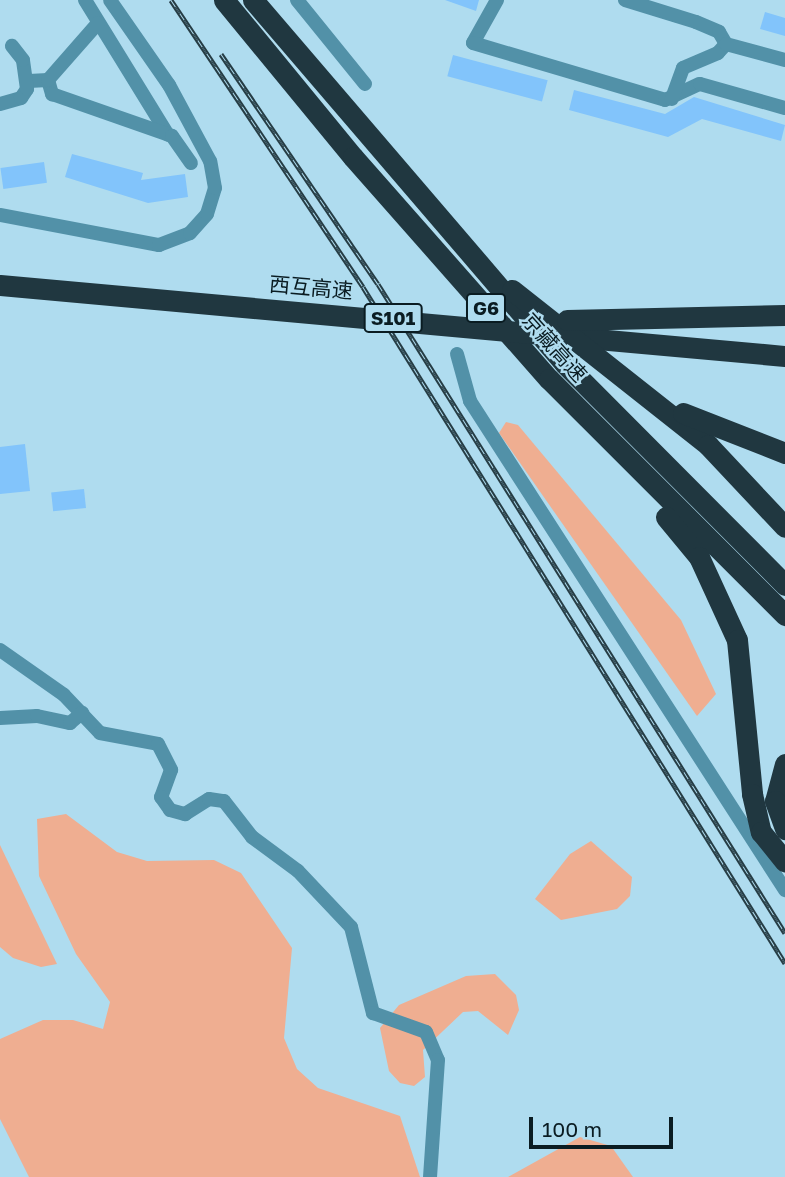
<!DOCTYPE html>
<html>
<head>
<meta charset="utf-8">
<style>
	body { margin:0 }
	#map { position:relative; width:785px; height:1177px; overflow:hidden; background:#afdcef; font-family:"Golos Text","Noto Sans SC",sans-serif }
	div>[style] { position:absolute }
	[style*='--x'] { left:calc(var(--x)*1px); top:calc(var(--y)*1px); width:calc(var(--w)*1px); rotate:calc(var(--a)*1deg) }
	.green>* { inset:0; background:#efae91 }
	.building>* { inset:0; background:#82c4fb; transform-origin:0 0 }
	.minor>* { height:14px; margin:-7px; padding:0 7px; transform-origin:7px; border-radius:7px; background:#5291a8 }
	.highway>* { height:21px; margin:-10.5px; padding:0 10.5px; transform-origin:10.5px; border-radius:10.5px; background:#203740 }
	.rail>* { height:5px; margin-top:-2.5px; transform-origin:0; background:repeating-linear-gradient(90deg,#afdcef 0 8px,#263d45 0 16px); box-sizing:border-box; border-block:2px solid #263d45 }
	span { translate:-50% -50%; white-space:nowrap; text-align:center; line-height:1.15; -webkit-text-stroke:5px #afdcef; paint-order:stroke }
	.shield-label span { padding:2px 5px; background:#afdcef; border:2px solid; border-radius:5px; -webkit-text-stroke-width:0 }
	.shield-label { font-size:19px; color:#0a1c22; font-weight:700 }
	.street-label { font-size:21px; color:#0a1c22 }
	.scale { position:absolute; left:529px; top:1117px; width:144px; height:32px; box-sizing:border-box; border:4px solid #0a1c22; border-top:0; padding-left:9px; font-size:21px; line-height:24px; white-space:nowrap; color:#0a1c22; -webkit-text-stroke:5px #afdcef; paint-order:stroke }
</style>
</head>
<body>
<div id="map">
	<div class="green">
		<i style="clip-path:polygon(506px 422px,518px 425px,681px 620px,716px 694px,697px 716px,499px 433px)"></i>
		<i style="clip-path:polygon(66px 814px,117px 852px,147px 861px,214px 860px,241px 873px,292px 948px,284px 1038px,297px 1069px,318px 1088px,400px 1116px,420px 1177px,29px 1177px,0 1119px,0 1039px,43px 1020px,73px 1020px,103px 1029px,110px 1002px,76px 954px,39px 876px,37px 819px)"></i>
		<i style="clip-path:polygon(591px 841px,632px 877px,630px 896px,617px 909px,561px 920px,535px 899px,570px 854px)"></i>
		<i style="clip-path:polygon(0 845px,57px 964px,41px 967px,13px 958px,0 947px)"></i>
		<i style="clip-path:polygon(495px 974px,516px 995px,519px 1010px,508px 1035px,478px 1011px,463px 1012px,423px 1050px,425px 1077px,414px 1086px,400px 1083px,389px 1071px,380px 1028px,399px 1005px,466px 976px)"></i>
		<i style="clip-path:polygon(580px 1137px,611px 1146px,633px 1177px,508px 1177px)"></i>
	</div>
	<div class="building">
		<i style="clip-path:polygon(445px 0,479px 0,476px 11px)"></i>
		<i style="clip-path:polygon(765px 12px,785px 18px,785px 36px,760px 29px)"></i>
		<i style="left:453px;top:55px;width:98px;height:22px;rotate:15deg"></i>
		<i style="clip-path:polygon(574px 90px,665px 114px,694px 97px,785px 125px,781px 141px,702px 119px,668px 137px,569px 110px)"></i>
		<i style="clip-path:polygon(72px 154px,143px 173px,141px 180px,185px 174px,188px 197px,148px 203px,65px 177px)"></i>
		<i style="left:44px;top:162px;width:21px;height:44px;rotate:82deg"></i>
		<i style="clip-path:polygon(25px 444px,30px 491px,0 494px,0 447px)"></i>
		<i style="left:84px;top:489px;width:19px;height:33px;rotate:84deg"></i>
	</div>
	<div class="minor">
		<i style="--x:85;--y:0;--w:158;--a:58.4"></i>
		<i style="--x:297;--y:0;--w:108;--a:51"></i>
		<i style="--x:497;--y:0;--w:49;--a:119.2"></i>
		<i style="--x:473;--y:43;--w:200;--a:16.5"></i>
		<i style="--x:665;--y:100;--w:38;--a:-25"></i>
		<i style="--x:700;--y:84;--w:88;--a:15.8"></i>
		<i style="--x:625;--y:0;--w:74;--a:17.2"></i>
		<i style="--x:696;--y:22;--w:25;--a:23"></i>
		<i style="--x:719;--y:32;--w:14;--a:60"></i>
		<i style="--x:726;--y:44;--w:12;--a:132"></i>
		<i style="--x:718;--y:53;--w:38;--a:157"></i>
		<i style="--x:683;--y:68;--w:33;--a:110"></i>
		<i style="--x:726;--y:44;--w:61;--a:15.2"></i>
		<i style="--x:48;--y:80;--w:15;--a:74"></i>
		<i style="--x:52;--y:94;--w:127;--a:19.3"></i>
		<i style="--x:172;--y:136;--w:33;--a:55"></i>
		<i style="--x:29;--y:81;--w:19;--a:-3"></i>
		<i style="--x:48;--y:80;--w:76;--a:-48.7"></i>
		<i style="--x:0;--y:104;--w:22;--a:-16"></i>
		<i style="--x:21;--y:98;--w:11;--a:-56"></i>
		<i style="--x:27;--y:89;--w:29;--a:-98"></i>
		<i style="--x:23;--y:60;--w:18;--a:-128"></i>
		<i style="--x:0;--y:215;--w:162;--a:10.7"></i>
		<i style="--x:159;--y:245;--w:33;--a:-21"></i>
		<i style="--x:190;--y:233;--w:25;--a:-48"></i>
		<i style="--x:207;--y:214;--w:27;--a:-73"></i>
		<i style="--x:215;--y:188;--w:27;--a:-100"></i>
		<i style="--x:210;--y:161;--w:86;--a:-118.3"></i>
		<i style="--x:169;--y:85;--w:103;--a:-124.8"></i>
		<i style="--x:457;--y:354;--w:49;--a:74.5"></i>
		<i style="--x:470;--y:401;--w:582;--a:57.21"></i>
		<i style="--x:0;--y:650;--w:78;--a:35.1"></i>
		<i style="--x:64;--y:695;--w:52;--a:46.5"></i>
		<i style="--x:100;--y:733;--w:59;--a:10.7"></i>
		<i style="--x:158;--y:744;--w:29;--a:63"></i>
		<i style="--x:171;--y:770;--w:29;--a:110"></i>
		<i style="--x:161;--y:797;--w:16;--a:55"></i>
		<i style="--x:170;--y:810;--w:16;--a:15"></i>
		<i style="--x:185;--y:814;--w:28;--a:-32"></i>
		<i style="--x:209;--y:799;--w:15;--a:8"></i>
		<i style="--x:224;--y:801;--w:46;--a:52.1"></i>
		<i style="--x:252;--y:837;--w:57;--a:36.5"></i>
		<i style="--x:298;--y:871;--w:77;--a:46.6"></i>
		<i style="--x:351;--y:927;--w:89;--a:75.7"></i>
		<i style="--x:373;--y:1013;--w:56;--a:19.7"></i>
		<i style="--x:426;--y:1032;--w:30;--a:67"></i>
		<i style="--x:438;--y:1060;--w:117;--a:93.9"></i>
		<i style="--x:0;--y:718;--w:37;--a:-3"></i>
		<i style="--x:37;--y:716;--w:34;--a:12"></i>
		<i style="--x:70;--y:723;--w:16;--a:-40"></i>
	</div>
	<div class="highway">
		<i style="--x:224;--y:0;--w:203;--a:50.6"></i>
		<i style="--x:353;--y:157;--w:296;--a:48.6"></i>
		<i style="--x:549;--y:379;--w:334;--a:45"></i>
		<i style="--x:253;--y:0;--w:479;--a:49.4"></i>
		<i style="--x:565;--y:364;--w:312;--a:45.1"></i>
		<i style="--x:0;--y:285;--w:788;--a:5.17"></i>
		<i style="--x:512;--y:290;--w:250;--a:38.3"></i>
		<i style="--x:708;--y:445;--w:112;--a:46.8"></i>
		<i style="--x:567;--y:320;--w:218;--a:-1.3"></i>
		<i style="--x:683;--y:413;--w:110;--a:21.4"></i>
		<i style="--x:666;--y:517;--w:52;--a:50.5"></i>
		<i style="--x:699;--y:557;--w:91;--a:65.4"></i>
		<i style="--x:737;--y:640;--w:155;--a:84.4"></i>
		<i style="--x:752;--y:794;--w:39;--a:77"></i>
		<i style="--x:761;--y:832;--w:38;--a:51"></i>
		<i style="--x:785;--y:764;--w:38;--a:105"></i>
		<i style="--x:775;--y:801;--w:30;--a:70"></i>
	</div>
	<div class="rail">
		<i style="--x:171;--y:0;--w:345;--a:56.2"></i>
		<i style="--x:363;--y:287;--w:797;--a:58.03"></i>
		<i style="--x:221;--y:54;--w:278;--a:55.7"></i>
		<i style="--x:378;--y:284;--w:766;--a:57.91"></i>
	</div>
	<div class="shield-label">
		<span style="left:486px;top:308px">G6</span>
		<span style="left:393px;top:318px">S101</span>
	</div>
	<div class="street-label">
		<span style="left:311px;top:287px;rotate:5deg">西互高速</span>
		<span style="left:555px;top:347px;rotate:48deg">京藏高速</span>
	</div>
	<div class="scale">100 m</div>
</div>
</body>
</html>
